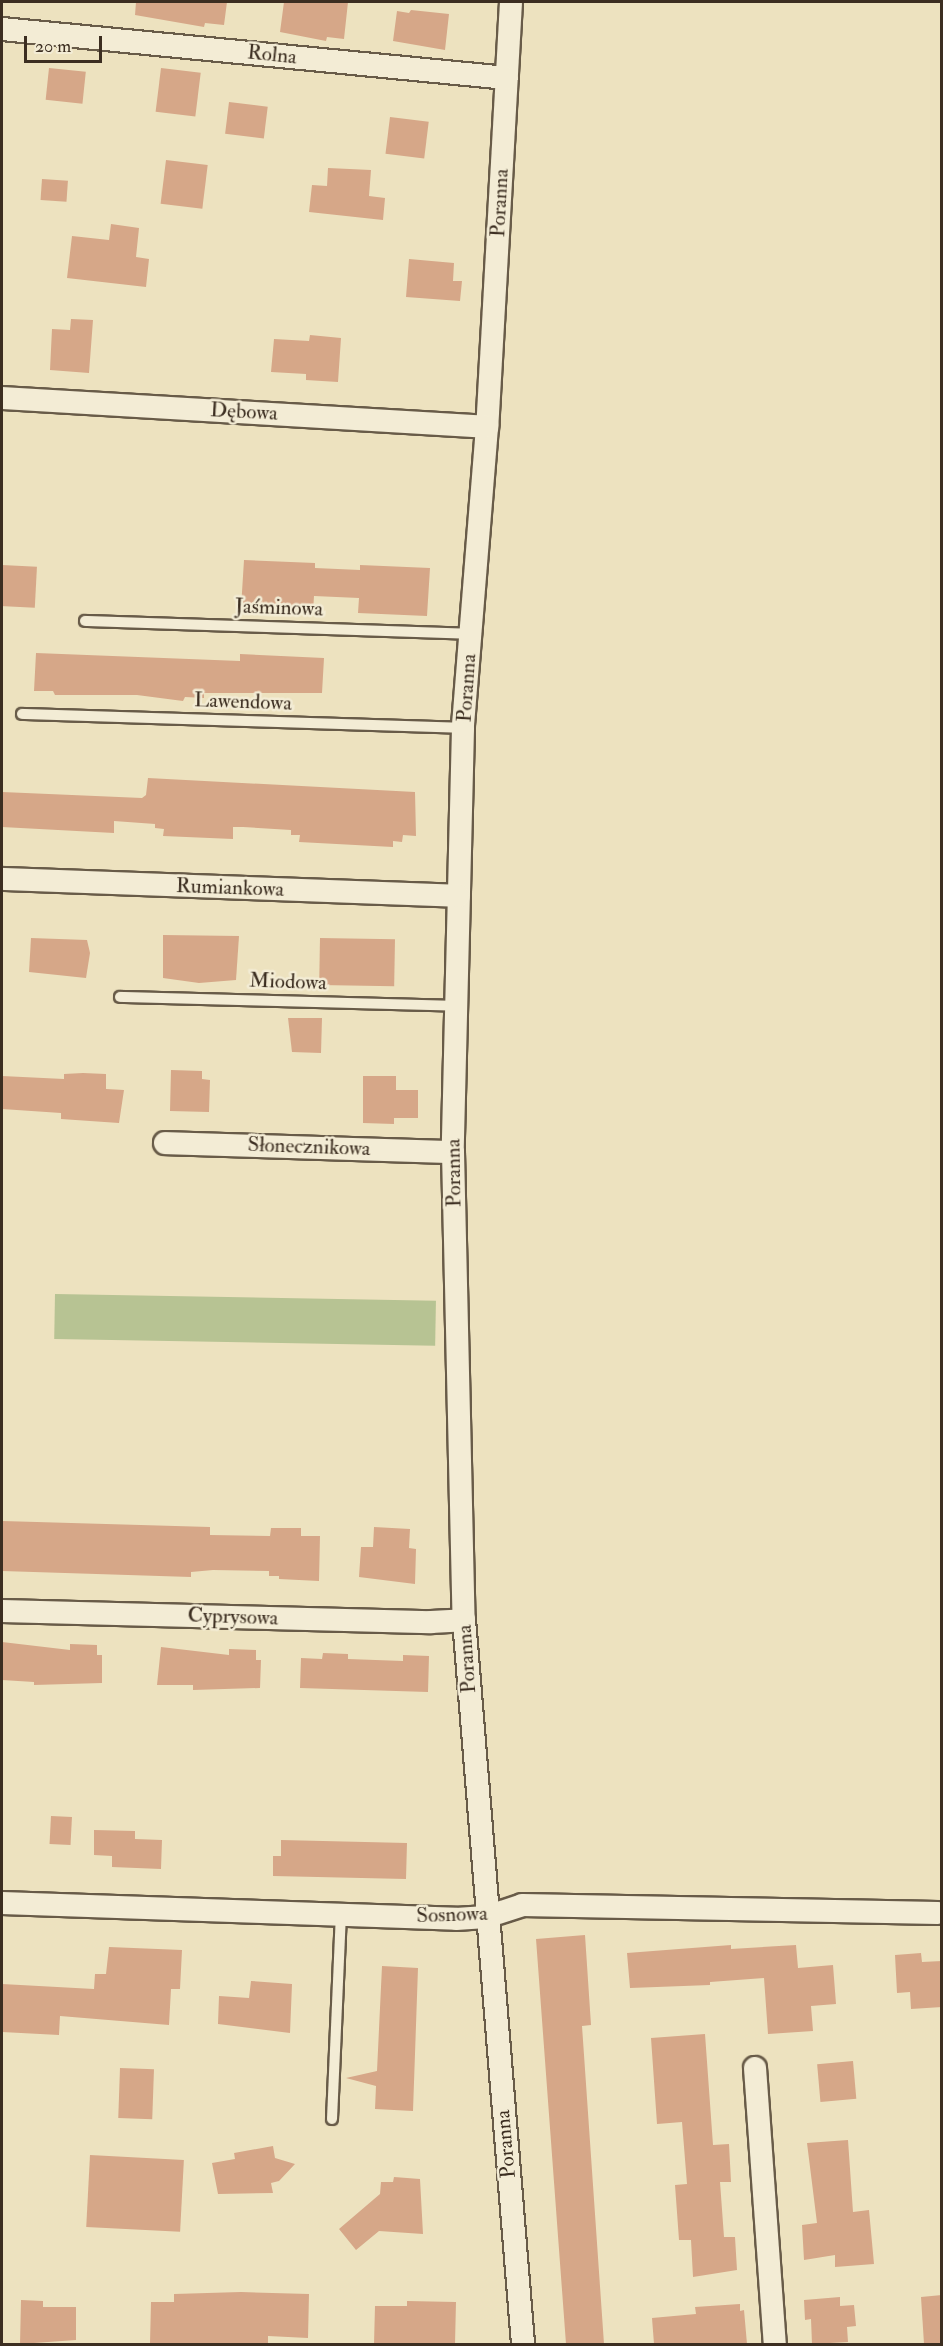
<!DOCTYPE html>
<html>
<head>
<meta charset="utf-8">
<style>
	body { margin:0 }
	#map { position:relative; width:943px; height:2346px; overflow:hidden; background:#ede2bf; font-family:"IM FELL Double Pica",serif }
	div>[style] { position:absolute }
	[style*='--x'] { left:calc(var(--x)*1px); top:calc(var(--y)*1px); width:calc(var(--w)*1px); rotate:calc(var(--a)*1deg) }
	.green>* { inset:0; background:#b7c393; transform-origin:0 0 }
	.building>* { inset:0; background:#d6a788; transform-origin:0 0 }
	.roads { filter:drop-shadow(2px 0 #685b48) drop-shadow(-2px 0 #685b48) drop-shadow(0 2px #685b48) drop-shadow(0 -2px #685b48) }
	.service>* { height:10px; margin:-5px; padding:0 5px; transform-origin:5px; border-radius:5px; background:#f3ecd5 }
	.minor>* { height:22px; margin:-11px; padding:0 11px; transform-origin:11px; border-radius:11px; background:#f3ecd5 }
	span { translate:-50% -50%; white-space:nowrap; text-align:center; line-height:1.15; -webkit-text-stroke:5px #f3ecd5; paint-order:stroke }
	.street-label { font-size:21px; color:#3c2e21 }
	.frame { position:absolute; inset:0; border:3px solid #3c2e21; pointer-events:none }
	.scale { position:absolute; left:24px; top:36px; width:78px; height:27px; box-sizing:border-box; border:3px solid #3c2e21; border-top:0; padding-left:8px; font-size:18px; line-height:21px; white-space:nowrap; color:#3c2e21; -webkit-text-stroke:4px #f3ecd5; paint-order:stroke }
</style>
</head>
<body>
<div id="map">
	<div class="green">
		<i style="left:55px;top:1294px;width:381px;height:45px;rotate:1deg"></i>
	</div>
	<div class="building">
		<i style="clip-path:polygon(136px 2px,227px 2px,224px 25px,205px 23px,204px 27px,135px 15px)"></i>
		<i style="clip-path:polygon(284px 2px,348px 2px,344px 39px,327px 37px,326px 41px,280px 32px)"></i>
		<i style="clip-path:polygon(411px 10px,449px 14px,445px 50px,393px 41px,397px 11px,409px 13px)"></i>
		<i style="left:49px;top:68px;width:37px;height:32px;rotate:6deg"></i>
		<i style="left:161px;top:68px;width:40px;height:44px;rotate:7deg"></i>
		<i style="left:229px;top:102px;width:39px;height:32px;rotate:7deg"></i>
		<i style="left:390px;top:117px;width:39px;height:37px;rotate:7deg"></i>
		<i style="left:166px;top:160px;width:42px;height:44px;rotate:7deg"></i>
		<i style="clip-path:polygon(328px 168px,371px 170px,369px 196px,385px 198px,383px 220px,309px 212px,312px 185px,327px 186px)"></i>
		<i style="left:42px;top:179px;width:26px;height:21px;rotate:4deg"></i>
		<i style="clip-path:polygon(111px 224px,139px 228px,136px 257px,149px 259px,146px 287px,67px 278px,72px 236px,109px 240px)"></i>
		<i style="clip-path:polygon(409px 259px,454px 263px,453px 281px,462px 281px,460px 301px,406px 297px)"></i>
		<i style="clip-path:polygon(71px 319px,93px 320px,89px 373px,50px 370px,52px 329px,70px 330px)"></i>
		<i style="clip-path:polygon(310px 335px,341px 338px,338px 382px,306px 380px,306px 374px,271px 372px,274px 339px,309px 341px)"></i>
		<i style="clip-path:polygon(244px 560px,315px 563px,315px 568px,360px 570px,360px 565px,430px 568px,427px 616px,358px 613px,359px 598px,314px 596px,313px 612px,241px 608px)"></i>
		<i style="left:2px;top:565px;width:35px;height:41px;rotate:3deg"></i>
		<i style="clip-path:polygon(36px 653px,240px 661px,240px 654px,324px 658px,322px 693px,204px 693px,204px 698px,185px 697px,183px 701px,137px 695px,55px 695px,53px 691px,34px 691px)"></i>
		<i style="clip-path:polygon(148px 778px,415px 792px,416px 836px,403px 835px,402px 842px,393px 841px,393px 847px,299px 842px,300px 835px,291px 835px,291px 830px,243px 827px,233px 827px,233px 839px,163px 836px,164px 829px,155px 828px,155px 824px,114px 821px,114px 833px,2px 827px,2px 792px,142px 798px,146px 795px)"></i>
		<i style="clip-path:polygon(163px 935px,239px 936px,236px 980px,199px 983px,163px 978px)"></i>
		<i style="clip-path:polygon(31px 938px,87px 940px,90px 953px,86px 978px,29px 972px)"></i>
		<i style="left:320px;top:938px;width:75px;height:47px;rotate:1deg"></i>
		<i style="clip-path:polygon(288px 1018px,322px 1018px,321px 1053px,292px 1052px)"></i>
		<i style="clip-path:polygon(171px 1070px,202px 1071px,202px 1079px,210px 1080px,209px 1112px,170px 1111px)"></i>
		<i style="clip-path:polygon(83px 1073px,106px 1074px,106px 1089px,124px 1090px,119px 1123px,61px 1119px,61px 1113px,2px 1109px,2px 1076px,64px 1079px,64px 1074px)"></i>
		<i style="clip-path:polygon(363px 1076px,396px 1076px,396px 1090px,418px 1090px,418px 1118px,394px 1118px,394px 1124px,363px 1123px)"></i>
		<i style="clip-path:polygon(2px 1521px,210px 1527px,210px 1535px,270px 1536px,271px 1528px,301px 1528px,301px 1536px,320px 1536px,319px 1581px,279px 1579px,279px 1576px,269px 1576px,269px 1571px,213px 1570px,191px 1572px,191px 1577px,2px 1571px)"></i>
		<i style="clip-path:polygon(374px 1527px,410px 1529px,409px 1548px,416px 1549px,415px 1584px,359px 1577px,361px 1547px,373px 1547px)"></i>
		<i style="clip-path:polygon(2px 1642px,70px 1650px,70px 1644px,97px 1645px,97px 1655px,102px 1655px,102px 1683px,34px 1685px,34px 1682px,2px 1680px)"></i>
		<i style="clip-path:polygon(161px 1647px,229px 1655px,229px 1649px,256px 1650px,256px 1660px,261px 1660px,260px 1688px,193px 1690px,193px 1685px,157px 1685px)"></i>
		<i style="clip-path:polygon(323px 1653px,348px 1654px,348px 1659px,403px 1661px,403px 1655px,429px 1656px,428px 1692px,300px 1688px,301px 1658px,322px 1659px)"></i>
		<i style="left:51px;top:1816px;width:21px;height:28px;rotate:3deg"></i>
		<i style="clip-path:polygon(94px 1830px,135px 1831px,135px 1839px,162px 1840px,161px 1869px,112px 1867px,112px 1856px,94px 1855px)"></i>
		<i style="clip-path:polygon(281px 1840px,407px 1843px,406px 1879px,273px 1876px,273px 1856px,281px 1856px)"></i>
		<i style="clip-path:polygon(585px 1935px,591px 2025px,582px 2026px,604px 2344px,566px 2344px,536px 1939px)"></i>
		<i style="clip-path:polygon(731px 1945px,731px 1949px,796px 1945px,798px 1968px,833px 1965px,836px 2004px,811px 2006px,813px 2031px,768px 2034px,764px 1978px,710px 1982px,710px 1985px,630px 1988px,627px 1953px)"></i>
		<i style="clip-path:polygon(109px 1947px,182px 1950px,180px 1989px,171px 1989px,169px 2025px,60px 2016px,59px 2035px,2px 2032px,2px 1984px,94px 1989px,95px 1974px,106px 1974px)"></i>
		<i style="clip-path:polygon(921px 1953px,922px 1962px,942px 1961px,942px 2007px,911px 2009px,910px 1992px,897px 1993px,895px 1955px)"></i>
		<i style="clip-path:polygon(382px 1966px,418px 1968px,413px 2111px,375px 2109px,376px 2086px,346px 2078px,377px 2071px)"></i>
		<i style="clip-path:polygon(251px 1981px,292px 1984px,290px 2033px,218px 2024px,219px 1996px,249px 1998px)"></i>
		<i style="clip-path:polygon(705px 2034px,713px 2145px,729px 2144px,731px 2182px,720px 2182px,724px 2237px,735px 2237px,737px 2270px,693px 2277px,691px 2240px,679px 2240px,675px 2185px,687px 2184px,682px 2122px,657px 2124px,651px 2038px)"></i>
		<i style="left:853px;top:2061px;width:38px;height:36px;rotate:85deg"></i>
		<i style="left:120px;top:2068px;width:34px;height:50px;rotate:2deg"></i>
		<i style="clip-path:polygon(848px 2140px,853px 2212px,869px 2210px,874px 2264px,835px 2267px,835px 2255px,804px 2260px,802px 2225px,817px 2223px,807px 2143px)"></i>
		<i style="clip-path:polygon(273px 2146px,275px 2158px,295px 2164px,279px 2181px,271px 2183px,273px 2193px,218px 2194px,212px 2163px,235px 2159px,234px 2153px)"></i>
		<i style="left:90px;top:2155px;width:94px;height:72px;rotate:3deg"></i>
		<i style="clip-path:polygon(394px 2177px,420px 2179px,423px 2234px,379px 2231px,356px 2250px,339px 2229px,380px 2194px,381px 2182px,393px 2182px)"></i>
		<i style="clip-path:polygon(241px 2292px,309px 2294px,308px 2338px,268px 2336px,268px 2344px,150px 2343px,151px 2302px,174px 2302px,174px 2294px)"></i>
		<i style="clip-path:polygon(942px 2295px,942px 2344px,924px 2344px,921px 2297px)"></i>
		<i style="clip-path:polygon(840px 2297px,840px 2306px,854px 2305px,856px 2326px,847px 2327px,848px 2342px,812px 2344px,811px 2319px,805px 2320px,804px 2300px)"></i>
		<i style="clip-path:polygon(21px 2300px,43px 2301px,43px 2307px,76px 2307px,76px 2340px,20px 2344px)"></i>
		<i style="clip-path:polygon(407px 2301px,456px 2302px,455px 2344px,374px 2344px,375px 2306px,407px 2306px)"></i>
		<i style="clip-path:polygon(740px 2304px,740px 2311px,744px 2310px,747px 2344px,654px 2344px,652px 2318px,696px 2314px,695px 2307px)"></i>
	</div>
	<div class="roads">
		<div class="service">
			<i style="--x:85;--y:621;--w:386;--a:1.9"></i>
			<i style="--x:22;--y:714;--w:441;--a:1.8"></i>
			<i style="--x:120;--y:997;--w:334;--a:1.5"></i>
			<i style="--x:332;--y:2119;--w:204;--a:-87.5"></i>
		</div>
		<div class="minor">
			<i style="--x:511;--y:2;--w:426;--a:93.2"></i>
			<i style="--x:487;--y:427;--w:302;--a:94.6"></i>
			<i style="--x:463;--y:728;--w:424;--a:91.4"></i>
			<i style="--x:453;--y:1152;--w:468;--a:88.7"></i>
			<i style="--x:464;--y:1620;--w:726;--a:85.34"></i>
			<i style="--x:2;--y:29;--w:507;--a:5.54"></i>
			<i style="--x:2;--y:398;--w:486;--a:3.4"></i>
			<i style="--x:2;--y:879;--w:457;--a:2.1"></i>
			<i style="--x:165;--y:1143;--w:288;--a:1.8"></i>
			<i style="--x:2;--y:1611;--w:429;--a:1.5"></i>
			<i style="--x:431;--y:1622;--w:33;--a:-3"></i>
			<i style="--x:2;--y:1903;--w:454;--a:2"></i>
			<i style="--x:456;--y:1919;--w:30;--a:-4"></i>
			<i style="--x:486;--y:1917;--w:38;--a:-18"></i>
			<i style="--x:522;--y:1905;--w:416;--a:1.1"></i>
			<i style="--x:755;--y:2068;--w:277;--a:85.9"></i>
		</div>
	</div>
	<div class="street-label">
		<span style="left:272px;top:55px;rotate:6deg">Rolna</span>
		<span style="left:500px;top:203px;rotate:-87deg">Poranna</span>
		<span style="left:244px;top:412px;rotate:3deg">Dębowa</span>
		<span style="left:279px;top:608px;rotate:2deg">Jaśminowa</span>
		<span style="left:467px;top:688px;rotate:-86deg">Poranna</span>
		<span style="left:243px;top:702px;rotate:2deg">Lawendowa</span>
		<span style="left:230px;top:888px;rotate:2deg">Rumiankowa</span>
		<span style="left:288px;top:982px;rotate:2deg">Miodowa</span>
		<span style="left:309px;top:1147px;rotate:2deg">Słonecznikowa</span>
		<span style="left:454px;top:1173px;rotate:-91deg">Poranna</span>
		<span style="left:233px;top:1617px;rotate:2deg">Cyprysowa</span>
		<span style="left:467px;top:1659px;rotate:-94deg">Poranna</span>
		<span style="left:452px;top:1915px;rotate:-2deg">Sosnowa</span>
		<span style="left:506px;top:2144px;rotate:-95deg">Poranna</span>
	</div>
	<div class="frame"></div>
	<div class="scale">20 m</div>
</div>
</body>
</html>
